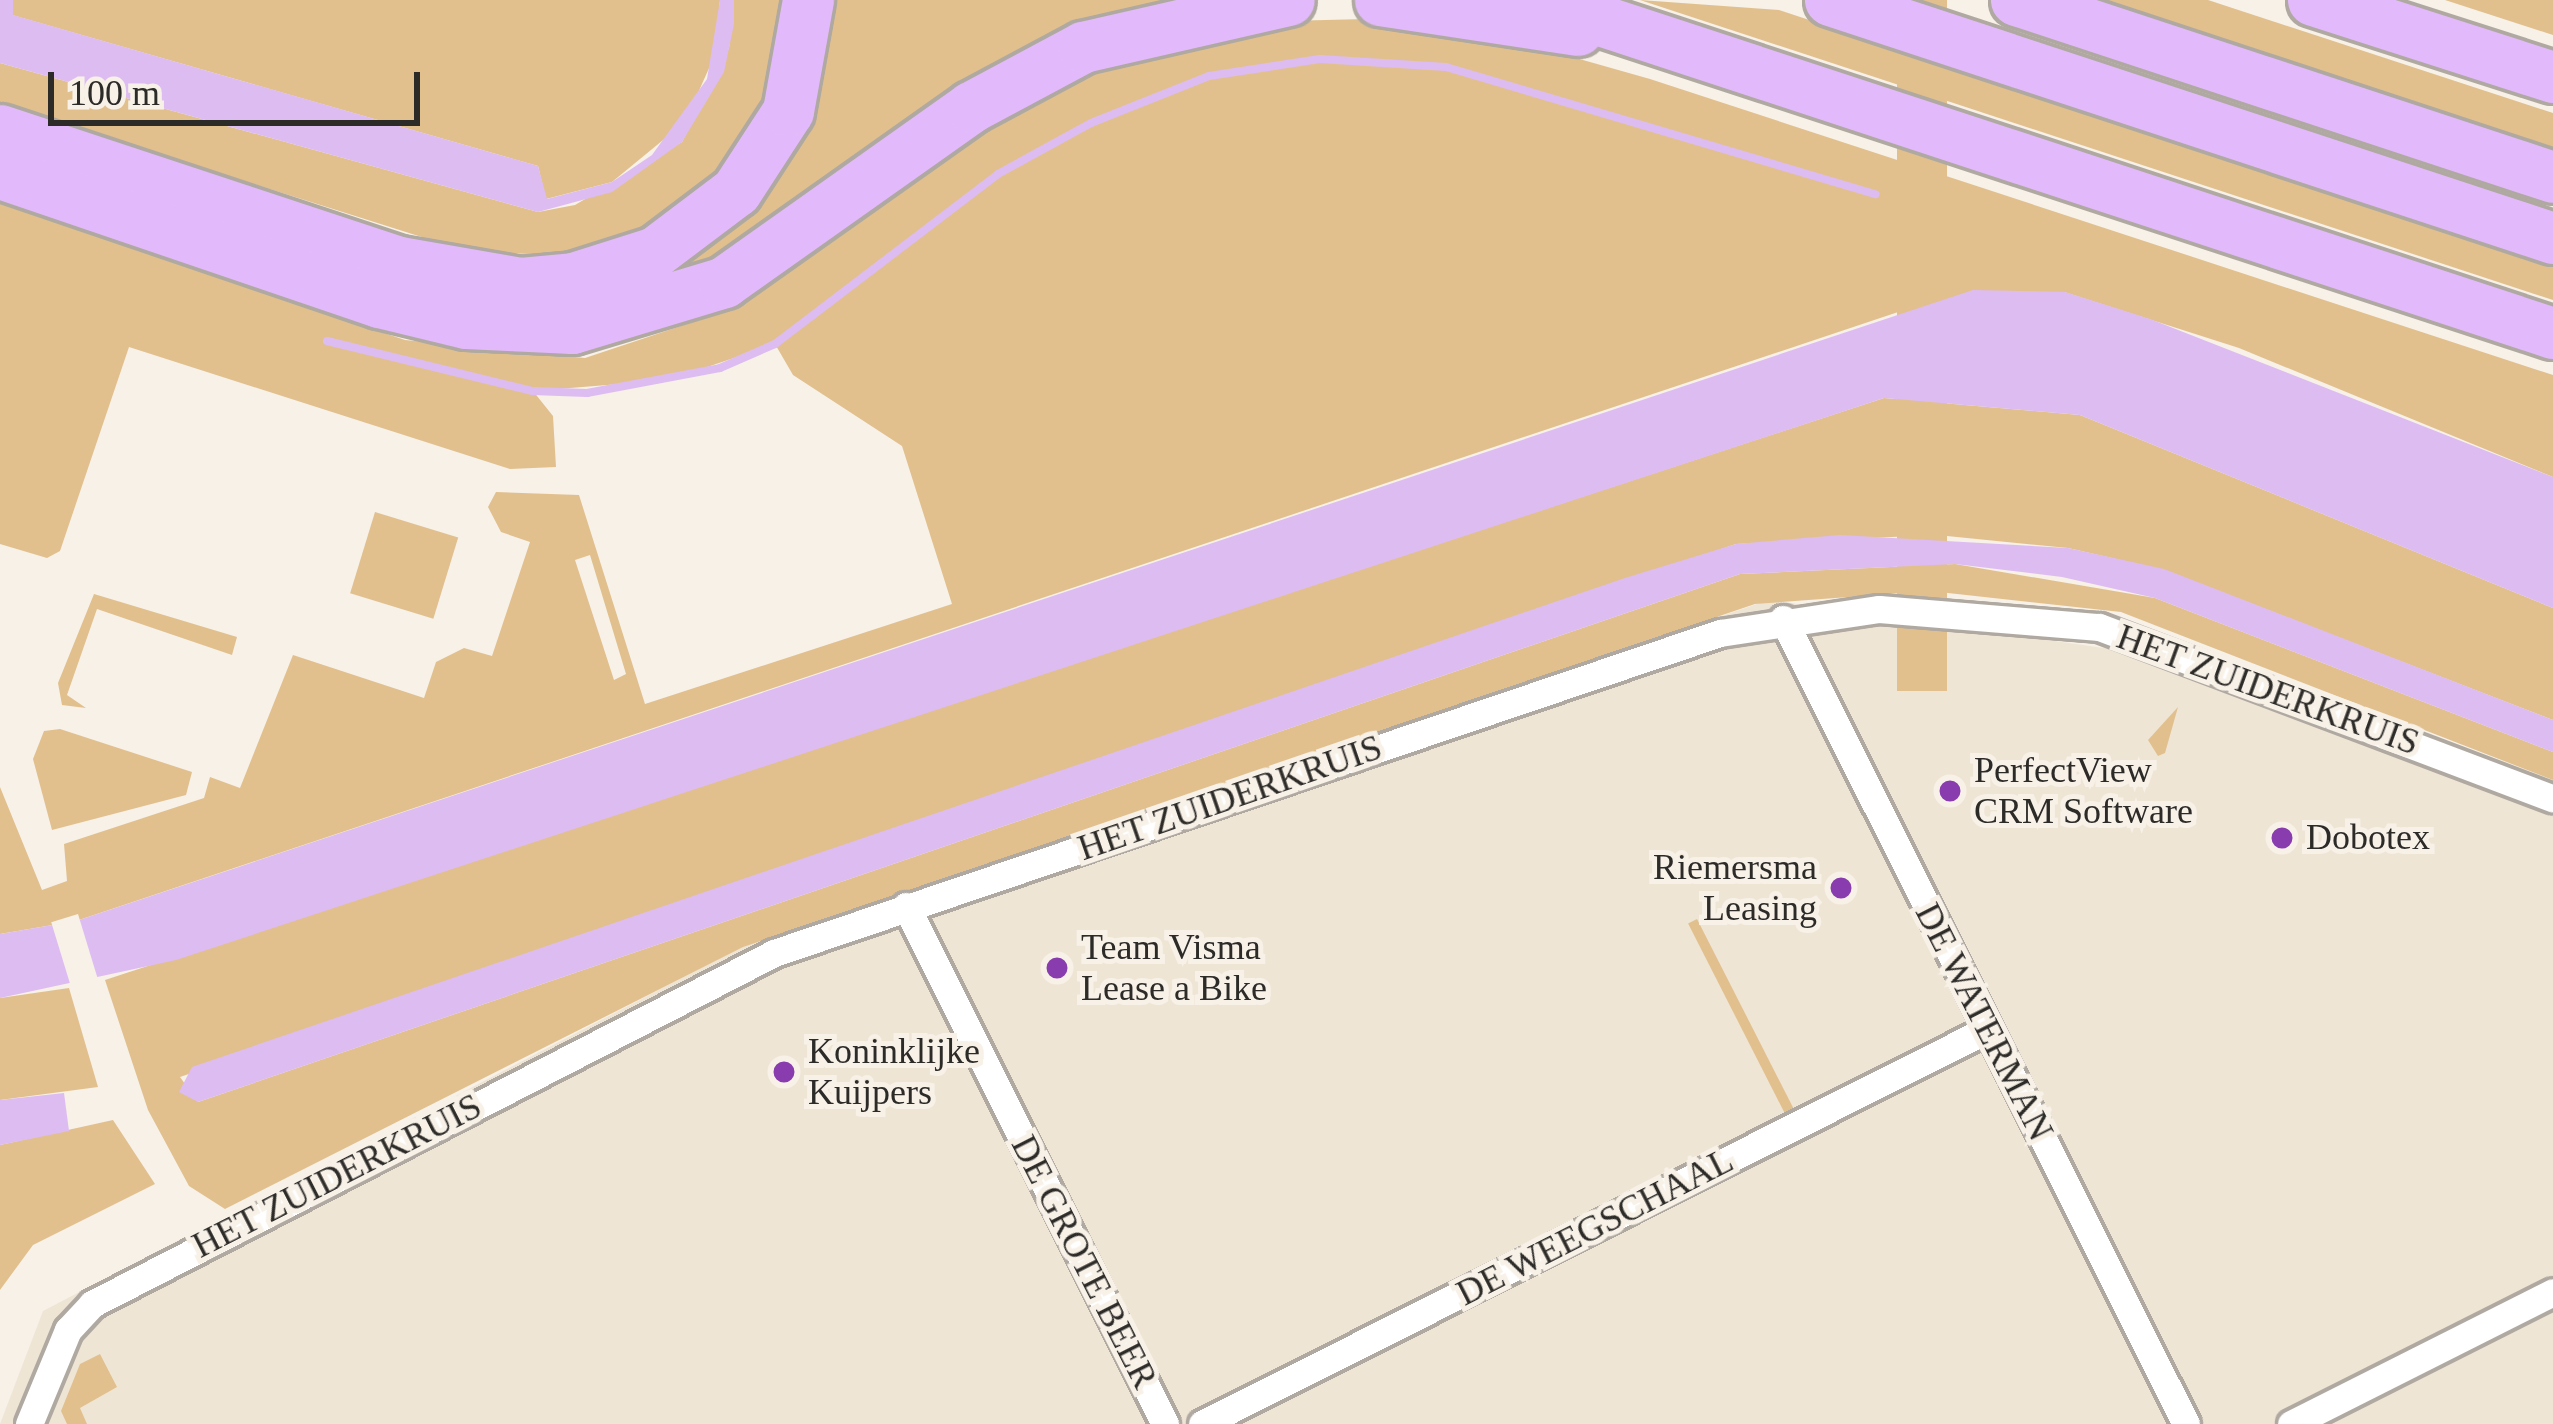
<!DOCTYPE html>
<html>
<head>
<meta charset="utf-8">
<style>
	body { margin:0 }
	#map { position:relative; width:2553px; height:1424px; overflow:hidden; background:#f7f1e8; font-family:"Times New Roman",serif }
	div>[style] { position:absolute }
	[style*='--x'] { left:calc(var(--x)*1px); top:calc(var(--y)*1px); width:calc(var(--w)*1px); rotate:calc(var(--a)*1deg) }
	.built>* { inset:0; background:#efe5d5 }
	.green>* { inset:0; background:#e1c08e; transform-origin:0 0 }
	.water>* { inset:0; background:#ddbcf1 }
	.pier>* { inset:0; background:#f7f1e8; transform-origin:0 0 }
	.stream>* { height:8px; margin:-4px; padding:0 4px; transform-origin:4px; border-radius:4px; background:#ddbcf1 }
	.roads { filter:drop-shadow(3px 0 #afa9a1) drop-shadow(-3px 0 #afa9a1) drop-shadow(0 3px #afa9a1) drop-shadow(0 -3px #afa9a1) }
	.street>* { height:27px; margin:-13.5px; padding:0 13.5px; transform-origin:13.5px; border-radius:13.5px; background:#fff }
	.highway>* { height:51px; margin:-25.5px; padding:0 25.5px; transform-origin:25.5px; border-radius:25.5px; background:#e2bafb }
	.dots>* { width:33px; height:33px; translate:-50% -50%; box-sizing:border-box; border:6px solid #f7f1e8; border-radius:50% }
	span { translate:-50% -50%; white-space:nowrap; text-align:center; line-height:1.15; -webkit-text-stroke:10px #f7f1e8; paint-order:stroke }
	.street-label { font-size:36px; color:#2d2b28 }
	.poi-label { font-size:36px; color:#2d2b28 }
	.left { translate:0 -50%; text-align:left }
	.right { translate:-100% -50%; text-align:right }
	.scale { position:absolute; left:48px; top:72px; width:372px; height:54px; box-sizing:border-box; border:6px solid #2d2b28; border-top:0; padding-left:15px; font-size:36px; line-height:42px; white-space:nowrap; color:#2d2b28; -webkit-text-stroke:9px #f7f1e8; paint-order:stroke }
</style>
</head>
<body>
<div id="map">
	<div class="built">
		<i style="clip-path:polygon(1769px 600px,2146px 654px,2553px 812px,2553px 1424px,0 1424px,43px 1311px,743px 946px)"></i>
	</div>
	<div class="green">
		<i style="clip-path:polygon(13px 0,720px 0,714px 57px,685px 122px,612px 182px,546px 199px,538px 166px,12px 15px)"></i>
		<i style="clip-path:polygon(734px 0,784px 0,766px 103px,718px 178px,646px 232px,568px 256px,466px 251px,0 104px,0 63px,538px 212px,575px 205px,682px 142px,729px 48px)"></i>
		<i style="clip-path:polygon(819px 0,1211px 0,672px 290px,461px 285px,706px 230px)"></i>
		<i style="clip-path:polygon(1640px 0,1779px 10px,2553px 265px,2553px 300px)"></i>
		<i style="left:1897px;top:0;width:50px;height:691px"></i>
		<i style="clip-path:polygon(2103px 0,2208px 0,2553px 113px,2553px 148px)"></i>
		<i style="clip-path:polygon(2445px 0,2553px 0,2553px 35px)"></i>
		<i style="clip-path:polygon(evenodd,1366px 19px,1530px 45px,1650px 79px,2553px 375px,2553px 477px,2239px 348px,2064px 292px,1925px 303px,76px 921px,0 934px,0 787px,42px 890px,67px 881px,64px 844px,204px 798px,210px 777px,240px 788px,293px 655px,424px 698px,436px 662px,464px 648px,492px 656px,530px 542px,501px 532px,488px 507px,496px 492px,579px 495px,645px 704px,952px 604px,902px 446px,793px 375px,775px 344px,669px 380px,533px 391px,553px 416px,556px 467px,510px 469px,129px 347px,60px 551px,47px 558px,0 544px,0 202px,405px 340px,585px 358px,732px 309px,981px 130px,1090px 69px,1285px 21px,1366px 19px,590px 555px,626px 674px,614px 680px,575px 560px,590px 555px)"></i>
		<i style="clip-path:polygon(1884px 398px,2080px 415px,2553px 608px,2553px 720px,2164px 570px,2068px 548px,1937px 535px,1736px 544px,180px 1077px,198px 1102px,1740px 574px,1955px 564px,2155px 598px,2553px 752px,2553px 780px,2121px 612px,1930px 591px,1755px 604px,743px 947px,225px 1209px,189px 1186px,148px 1110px,105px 980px)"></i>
		<i style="left:375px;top:512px;width:87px;height:85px;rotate:17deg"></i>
		<i style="clip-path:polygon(94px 594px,237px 637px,232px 655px,97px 609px,67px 695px,86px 708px,62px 705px,58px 683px)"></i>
		<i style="clip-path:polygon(2178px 707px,2165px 753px,2158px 756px,2148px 740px)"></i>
		<i style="clip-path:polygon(60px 729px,192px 772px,186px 795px,52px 830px,33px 759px,44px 731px)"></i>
		<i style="left:1697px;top:919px;width:213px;height:10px;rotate:63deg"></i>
		<i style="clip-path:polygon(69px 988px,98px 1087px,0 1100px,0 998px)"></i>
		<i style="clip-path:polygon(113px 1120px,155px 1184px,33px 1245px,0 1290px,0 1145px)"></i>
		<i style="clip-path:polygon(100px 1354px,117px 1387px,80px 1408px,87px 1424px,67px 1424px,61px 1411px,80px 1364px)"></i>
	</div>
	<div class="water">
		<i style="clip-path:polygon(0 0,13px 0,13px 15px,538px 166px,547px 199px,612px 182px,652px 155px,707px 79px,720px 0,734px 0,734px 24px,724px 72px,682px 142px,612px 192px,538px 212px,0 63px)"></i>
		<i style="clip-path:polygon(1973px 290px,2065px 292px,2150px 319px,2553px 477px,2553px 608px,2080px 415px,1884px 398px,176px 960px,0 998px,0 934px,76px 921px)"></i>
		<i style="clip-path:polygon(1840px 535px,2068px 548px,2164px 569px,2553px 720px,2553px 752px,2155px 598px,2062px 577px,1955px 564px,1740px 574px,198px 1102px,179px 1092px,192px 1067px,1625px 578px,1736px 544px)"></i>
		<i style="clip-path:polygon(64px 1093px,69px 1131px,0 1145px,0 1100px)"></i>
	</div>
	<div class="pier">
		<i style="left:78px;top:914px;width:77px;height:28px;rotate:73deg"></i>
	</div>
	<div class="stream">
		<i style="--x:327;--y:341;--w:211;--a:13.7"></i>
		<i style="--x:532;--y:391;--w:55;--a:2.1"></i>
		<i style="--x:587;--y:393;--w:135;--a:-10.6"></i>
		<i style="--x:720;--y:368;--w:60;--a:-23.6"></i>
		<i style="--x:775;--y:344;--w:280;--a:-37.3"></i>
		<i style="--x:998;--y:174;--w:106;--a:-28.7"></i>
		<i style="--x:1091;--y:123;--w:127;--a:-21.7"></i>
		<i style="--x:1209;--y:76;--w:112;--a:-8.7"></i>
		<i style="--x:1320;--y:59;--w:126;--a:3.6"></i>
		<i style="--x:1446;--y:67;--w:448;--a:16.5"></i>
	</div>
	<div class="roads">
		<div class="street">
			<i style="--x:1783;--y:619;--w:900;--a:63.41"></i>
			<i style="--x:906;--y:906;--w:579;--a:63.43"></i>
			<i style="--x:29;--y:1424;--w:102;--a:-67.5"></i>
			<i style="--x:68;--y:1330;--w:35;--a:-47"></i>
			<i style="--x:92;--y:1304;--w:767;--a:-27.23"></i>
			<i style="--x:774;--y:953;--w:999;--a:-18.69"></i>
			<i style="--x:1720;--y:633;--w:161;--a:-8.6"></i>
			<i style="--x:1879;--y:609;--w:221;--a:4.7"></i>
			<i style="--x:2099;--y:627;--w:485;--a:20.7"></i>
			<i style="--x:1202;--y:1424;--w:880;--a:-26.68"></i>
			<i style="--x:2291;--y:1424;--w:293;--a:-26.7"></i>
		</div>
		<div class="highway">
			<i style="--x:1380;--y:0;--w:200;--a:8.6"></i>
			<i style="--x:1539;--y:0;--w:1067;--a:18.18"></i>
			<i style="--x:1830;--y:0;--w:761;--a:18.22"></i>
			<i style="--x:2016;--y:0;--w:565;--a:18.24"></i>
			<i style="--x:2313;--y:0;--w:252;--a:17.8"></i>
			<i style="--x:0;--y:130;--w:420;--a:18.3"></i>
			<i style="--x:399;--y:262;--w:124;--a:9.8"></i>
			<i style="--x:521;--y:283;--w:52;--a:-5.5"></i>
			<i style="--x:573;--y:278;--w:86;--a:-17.6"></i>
			<i style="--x:655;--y:252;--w:101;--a:-37"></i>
			<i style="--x:736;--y:191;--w:95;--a:-57"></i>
			<i style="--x:788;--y:111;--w:113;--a:-79.8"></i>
			<i style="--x:0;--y:173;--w:400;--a:18.8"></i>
			<i style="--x:379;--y:302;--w:89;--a:13.6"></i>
			<i style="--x:466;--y:323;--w:106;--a:2.7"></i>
			<i style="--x:572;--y:328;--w:159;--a:-16.8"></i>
			<i style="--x:724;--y:282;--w:303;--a:-35.3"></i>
			<i style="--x:971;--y:107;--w:127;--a:-28.2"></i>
			<i style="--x:1083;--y:47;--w:211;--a:-12.9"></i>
		</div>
	</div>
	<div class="dots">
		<i style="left:1950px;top:791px;background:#883cae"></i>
		<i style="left:2282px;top:838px;background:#883cae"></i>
		<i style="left:1841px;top:888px;background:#883cae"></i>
		<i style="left:1057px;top:968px;background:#883cae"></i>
		<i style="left:784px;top:1072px;background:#883cae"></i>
	</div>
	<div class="street-label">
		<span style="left:2268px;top:690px;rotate:20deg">HET ZUIDERKRUIS</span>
		<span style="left:1230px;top:798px;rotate:-19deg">HET ZUIDERKRUIS</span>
		<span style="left:1984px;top:1022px;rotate:63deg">DE WATERMAN</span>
		<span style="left:337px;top:1176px;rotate:-27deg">HET ZUIDERKRUIS</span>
		<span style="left:1595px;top:1227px;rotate:-27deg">DE WEEGSCHAAL</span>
		<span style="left:1084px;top:1262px;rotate:63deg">DE GROTE BEER</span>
	</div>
	<div class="poi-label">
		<span class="left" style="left:1974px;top:791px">PerfectView<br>CRM Software</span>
		<span class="left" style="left:2306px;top:838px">Dobotex</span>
		<span class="right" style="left:1817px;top:888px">Riemersma<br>Leasing</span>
		<span class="left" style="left:1081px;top:968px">Team Visma<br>Lease a Bike</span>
		<span class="left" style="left:808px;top:1072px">Koninklijke<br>Kuijpers</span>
	</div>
	<div class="scale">100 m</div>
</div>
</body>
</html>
